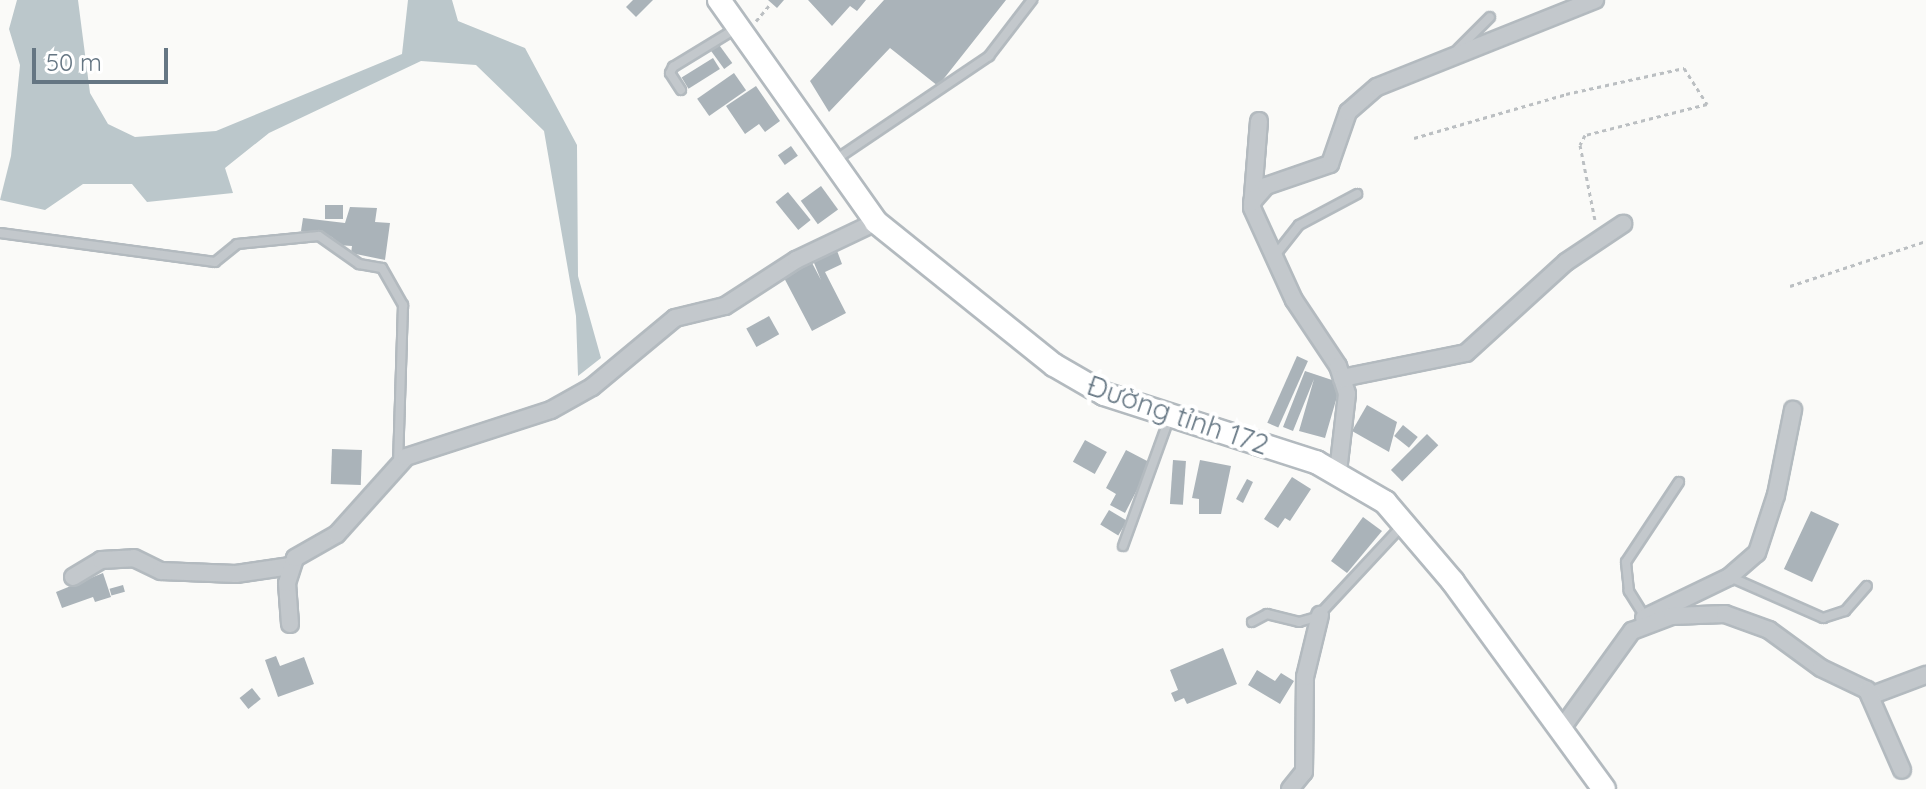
<!DOCTYPE html>
<html>
<head>
<meta charset="utf-8">
<style>
	body { margin:0 }
	#map { position:relative; width:1926px; height:789px; overflow:hidden; background:#fafaf8; font-family:Quicksand,sans-serif }
	div>[style] { position:absolute }
	[style*='--x'] { left:calc(var(--x)*1px); top:calc(var(--y)*1px); width:calc(var(--w)*1px); rotate:calc(var(--a)*1deg) }
	.water>* { inset:0; background:#bbc7cb }
	.building>* { inset:0; background:#aab3b9; transform-origin:0 0 }
	.path>* { height:3px; margin-top:-1.5px; transform-origin:0; background:repeating-linear-gradient(90deg,#bbbfc2 0 4px,transparent 0 8px) }
	.roads { filter:drop-shadow(2px 0 #b3babf) drop-shadow(-2px 0 #b3babf) drop-shadow(0 2px #b3babf) drop-shadow(0 -2px #b3babf) }
	.lane>* { height:8px; margin:-4px; padding:0 4px; transform-origin:4px; border-radius:4px; background:#c3c8cc }
	.street>* { height:16px; margin:-8px; padding:0 8px; transform-origin:8px; border-radius:8px; background:#c3c8cc }
	.secondary>* { height:22px; margin:-11px; padding:0 11px; transform-origin:11px; border-radius:11px; background:#fff }
	span { translate:-50% -50%; white-space:nowrap; text-align:center; line-height:1.15; -webkit-text-stroke:8px #fff; paint-order:stroke }
	.street-label { font-size:28px; color:#657683 }
	.scale { position:absolute; left:32px; top:48px; width:136px; height:36px; box-sizing:border-box; border:4px solid #657683; border-top:0; padding-left:10px; font-size:24px; line-height:28px; white-space:nowrap; color:#657683; -webkit-text-stroke:6px #fff; paint-order:stroke }
</style>
</head>
<body>
<div id="map">
	<div class="water">
		<i style="clip-path:polygon(17px 0,78px 0,90px 93px,108px 124px,135px 137px,216px 131px,402px 54px,408px 0,452px 0,458px 21px,525px 48px,577px 145px,578px 276px,601px 358px,578px 376px,576px 316px,544px 131px,476px 65px,421px 61px,269px 133px,225px 168px,233px 193px,147px 202px,132px 184px,83px 184px,45px 210px,0 200px,11px 156px,20px 65px,9px 29px)"></i>
	</div>
	<div class="building">
		<i style="clip-path:polygon(633px 0,653px 0,636px 17px,626px 7px)"></i>
		<i style="clip-path:polygon(768px 0,784px 0,777px 8px)"></i>
		<i style="clip-path:polygon(808px 0,866px 0,857px 11px,850px 6px,832px 26px)"></i>
		<i style="clip-path:polygon(884px 0,1006px 0,938px 86px,890px 48px,829px 112px,810px 81px)"></i>
		<i style="left:717px;top:42px;width:26px;height:10px;rotate:54deg"></i>
		<i style="left:713px;top:58px;width:13px;height:37px;rotate:58deg"></i>
		<i style="left:734px;top:73px;width:21px;height:45px;rotate:55deg"></i>
		<i style="clip-path:polygon(756px 86px,780px 121px,765px 132px,759px 124px,745px 134px,726px 106px)"></i>
		<i style="left:791px;top:146px;width:12px;height:16px;rotate:55deg"></i>
		<i style="left:821px;top:186px;width:29px;height:25px;rotate:54deg"></i>
		<i style="left:788px;top:192px;width:36px;height:16px;rotate:51deg"></i>
		<i style="left:325px;top:205px;width:18px;height:14px"></i>
		<i style="clip-path:polygon(350px 207px,377px 208px,375px 222px,390px 223px,385px 260px,351px 253px,352px 246px,337px 245px,332px 237px,301px 231px,303px 218px,345px 223px)"></i>
		<i style="clip-path:polygon(836px 248px,842px 264px,825px 272px,846px 313px,812px 331px,782px 274px,810px 259px,821px 280px,812px 258px)"></i>
		<i style="left:769px;top:316px;width:21px;height:26px;rotate:61deg"></i>
		<i style="left:1297px;top:356px;width:12px;height:73px;rotate:24deg"></i>
		<i style="clip-path:polygon(1305px 371px,1341px 383px,1325px 438px,1299px 431px,1314px 379px,1293px 431px,1283px 427px)"></i>
		<i style="clip-path:polygon(1367px 405px,1397px 422px,1389px 452px,1352px 431px)"></i>
		<i style="left:1403px;top:425px;width:19px;height:14px;rotate:39deg"></i>
		<i style="left:1427px;top:434px;width:16px;height:51px;rotate:45deg"></i>
		<i style="left:1085px;top:440px;width:25px;height:25px;rotate:29deg"></i>
		<i style="left:332px;top:449px;width:30px;height:35px;rotate:2deg"></i>
		<i style="clip-path:polygon(1126px 450px,1151px 463px,1125px 513px,1110px 505px,1116px 494px,1106px 488px)"></i>
		<i style="left:1173px;top:460px;width:13px;height:44px;rotate:4deg"></i>
		<i style="clip-path:polygon(1200px 460px,1231px 466px,1221px 514px,1199px 514px,1199px 499px,1192px 498px)"></i>
		<i style="clip-path:polygon(1292px 477px,1311px 489px,1290px 521px,1285px 518px,1278px 528px,1264px 519px)"></i>
		<i style="clip-path:polygon(1247px 479px,1253px 482px,1243px 503px,1236px 499px)"></i>
		<i style="left:1109px;top:510px;width:21px;height:17px;rotate:31deg"></i>
		<i style="left:1811px;top:511px;width:31px;height:64px;rotate:25deg"></i>
		<i style="clip-path:polygon(1363px 517px,1382px 531px,1347px 573px,1331px 561px)"></i>
		<i style="clip-path:polygon(103px 573px,111px 597px,95px 602px,93px 597px,62px 608px,56px 592px)"></i>
		<i style="left:123px;top:585px;width:7px;height:14px;rotate:74deg"></i>
		<i style="clip-path:polygon(1223px 648px,1237px 684px,1187px 704px,1184px 698px,1175px 702px,1171px 693px,1178px 690px,1170px 670px)"></i>
		<i style="clip-path:polygon(276px 656px,280px 666px,304px 657px,314px 684px,278px 697px,265px 660px)"></i>
		<i style="clip-path:polygon(1257px 670px,1275px 681px,1281px 673px,1294px 681px,1280px 704px,1248px 685px)"></i>
		<i style="left:252px;top:688px;width:14px;height:16px;rotate:51deg"></i>
	</div>
	<div class="path">
		<i style="--x:756;--y:21;--w:23;--a:-50"></i>
		<i style="--x:1414;--y:138;--w:158;--a:-16.1"></i>
		<i style="--x:1566;--y:94;--w:121;--a:-12.4"></i>
		<i style="--x:1684;--y:68;--w:43;--a:57.4"></i>
		<i style="--x:1707;--y:104;--w:126;--a:165.7"></i>
		<i style="--x:1585;--y:135;--w:11;--a:117"></i>
		<i style="--x:1580;--y:145;--w:76;--a:78.7"></i>
		<i style="--x:1790;--y:286;--w:143;--a:-18.3"></i>
	</div>
	<div class="roads">
		<div class="lane">
			<i style="--x:1458;--y:49;--w:45;--a:-45"></i>
			<i style="--x:681;--y:90;--w:20;--a:-123"></i>
			<i style="--x:670;--y:73;--w:7;--a:-63"></i>
			<i style="--x:673;--y:67;--w:75;--a:-31.4"></i>
			<i style="--x:835;--y:160;--w:186;--a:-34"></i>
			<i style="--x:989;--y:56;--w:71;--a:-52.5"></i>
			<i style="--x:0;--y:233;--w:217;--a:7.7"></i>
			<i style="--x:215;--y:262;--w:28;--a:-39"></i>
			<i style="--x:237;--y:244;--w:82;--a:-5.6"></i>
			<i style="--x:319;--y:236;--w:49;--a:35"></i>
			<i style="--x:359;--y:264;--w:23;--a:10"></i>
			<i style="--x:382;--y:268;--w:43;--a:60.4"></i>
			<i style="--x:403;--y:305;--w:158;--a:91.8"></i>
			<i style="--x:1273;--y:258;--w:42;--a:-51.8"></i>
			<i style="--x:1299;--y:225;--w:66;--a:-28.1"></i>
			<i style="--x:1123;--y:546;--w:138;--a:-70.1"></i>
			<i style="--x:1730;--y:577;--w:102;--a:23.8"></i>
			<i style="--x:1823;--y:618;--w:23;--a:-18"></i>
			<i style="--x:1845;--y:611;--w:33;--a:-49"></i>
			<i style="--x:1645;--y:617;--w:31;--a:-122"></i>
			<i style="--x:1629;--y:591;--w:29;--a:-96"></i>
			<i style="--x:1626;--y:562;--w:96;--a:-56.5"></i>
			<i style="--x:1252;--y:622;--w:17;--a:-28"></i>
			<i style="--x:1267;--y:614;--w:33;--a:14"></i>
			<i style="--x:1299;--y:622;--w:19;--a:-16"></i>
			<i style="--x:1317;--y:617;--w:125;--a:-47"></i>
		</div>
		<div class="street">
			<i style="--x:1259;--y:121;--w:87;--a:94.6"></i>
			<i style="--x:1252;--y:208;--w:101;--a:65.5"></i>
			<i style="--x:1294;--y:300;--w:79;--a:56.3"></i>
			<i style="--x:1338;--y:366;--w:29;--a:72"></i>
			<i style="--x:1347;--y:394;--w:79;--a:96.6"></i>
			<i style="--x:1252;--y:202;--w:21;--a:-49"></i>
			<i style="--x:1266;--y:186;--w:68;--a:-19"></i>
			<i style="--x:1330;--y:164;--w:55;--a:-70.9"></i>
			<i style="--x:1348;--y:112;--w:38;--a:-41"></i>
			<i style="--x:1377;--y:87;--w:235;--a:-21.8"></i>
			<i style="--x:1342;--y:378;--w:126;--a:-11.4"></i>
			<i style="--x:1466;--y:353;--w:135;--a:-42.3"></i>
			<i style="--x:1566;--y:262;--w:69;--a:-33.7"></i>
			<i style="--x:73;--y:577;--w:33;--a:-31"></i>
			<i style="--x:101;--y:560;--w:33;--a:-3"></i>
			<i style="--x:134;--y:558;--w:30;--a:26"></i>
			<i style="--x:161;--y:571;--w:75;--a:2.3"></i>
			<i style="--x:236;--y:574;--w:55;--a:-8.4"></i>
			<i style="--x:1644;--y:618;--w:94;--a:-25.8"></i>
			<i style="--x:1729;--y:577;--w:37;--a:-41"></i>
			<i style="--x:1757;--y:553;--w:61;--a:-71.9"></i>
			<i style="--x:1776;--y:495;--w:87;--a:-78.7"></i>
			<i style="--x:290;--y:624;--w:41;--a:-94.2"></i>
			<i style="--x:287;--y:583;--w:26;--a:-72"></i>
			<i style="--x:295;--y:558;--w:48;--a:-29.7"></i>
			<i style="--x:337;--y:534;--w:103;--a:-48.1"></i>
			<i style="--x:406;--y:457;--w:152;--a:-18"></i>
			<i style="--x:551;--y:410;--w:47;--a:-29.3"></i>
			<i style="--x:592;--y:387;--w:108;--a:-39.7"></i>
			<i style="--x:675;--y:318;--w:51;--a:-13.5"></i>
			<i style="--x:725;--y:306;--w:85;--a:-32.9"></i>
			<i style="--x:796;--y:260;--w:89;--a:-25.4"></i>
			<i style="--x:1870;--y:696;--w:60;--a:-20.6"></i>
			<i style="--x:1562;--y:728;--w:120;--a:-54.2"></i>
			<i style="--x:1632;--y:631;--w:43;--a:-20.6"></i>
			<i style="--x:1672;--y:616;--w:53;--a:-2.2"></i>
			<i style="--x:1725;--y:614;--w:47;--a:20"></i>
			<i style="--x:1769;--y:630;--w:64;--a:36.2"></i>
			<i style="--x:1821;--y:668;--w:51;--a:25.6"></i>
			<i style="--x:1867;--y:690;--w:87;--a:66.4"></i>
			<i style="--x:1290;--y:789;--w:22;--a:-51"></i>
			<i style="--x:1304;--y:772;--w:95;--a:-89.4"></i>
			<i style="--x:1305;--y:677;--w:64;--a:-76.4"></i>
		</div>
		<div class="secondary">
			<i style="--x:719;--y:0;--w:272;--a:54.7"></i>
			<i style="--x:876;--y:222;--w:228;--a:38.8"></i>
			<i style="--x:1054;--y:365;--w:58;--a:30.1"></i>
			<i style="--x:1104;--y:394;--w:223;--a:17.8"></i>
			<i style="--x:1316;--y:462;--w:80;--a:30.1"></i>
			<i style="--x:1385;--y:502;--w:105;--a:49.6"></i>
			<i style="--x:1453;--y:582;--w:256;--a:53.9"></i>
		</div>
	</div>
	<div class="street-label">
		<span style="left:1178px;top:415px;rotate:19deg">Đường tỉnh 172</span>
	</div>
	<div class="scale">50 m</div>
</div>
</body>
</html>
